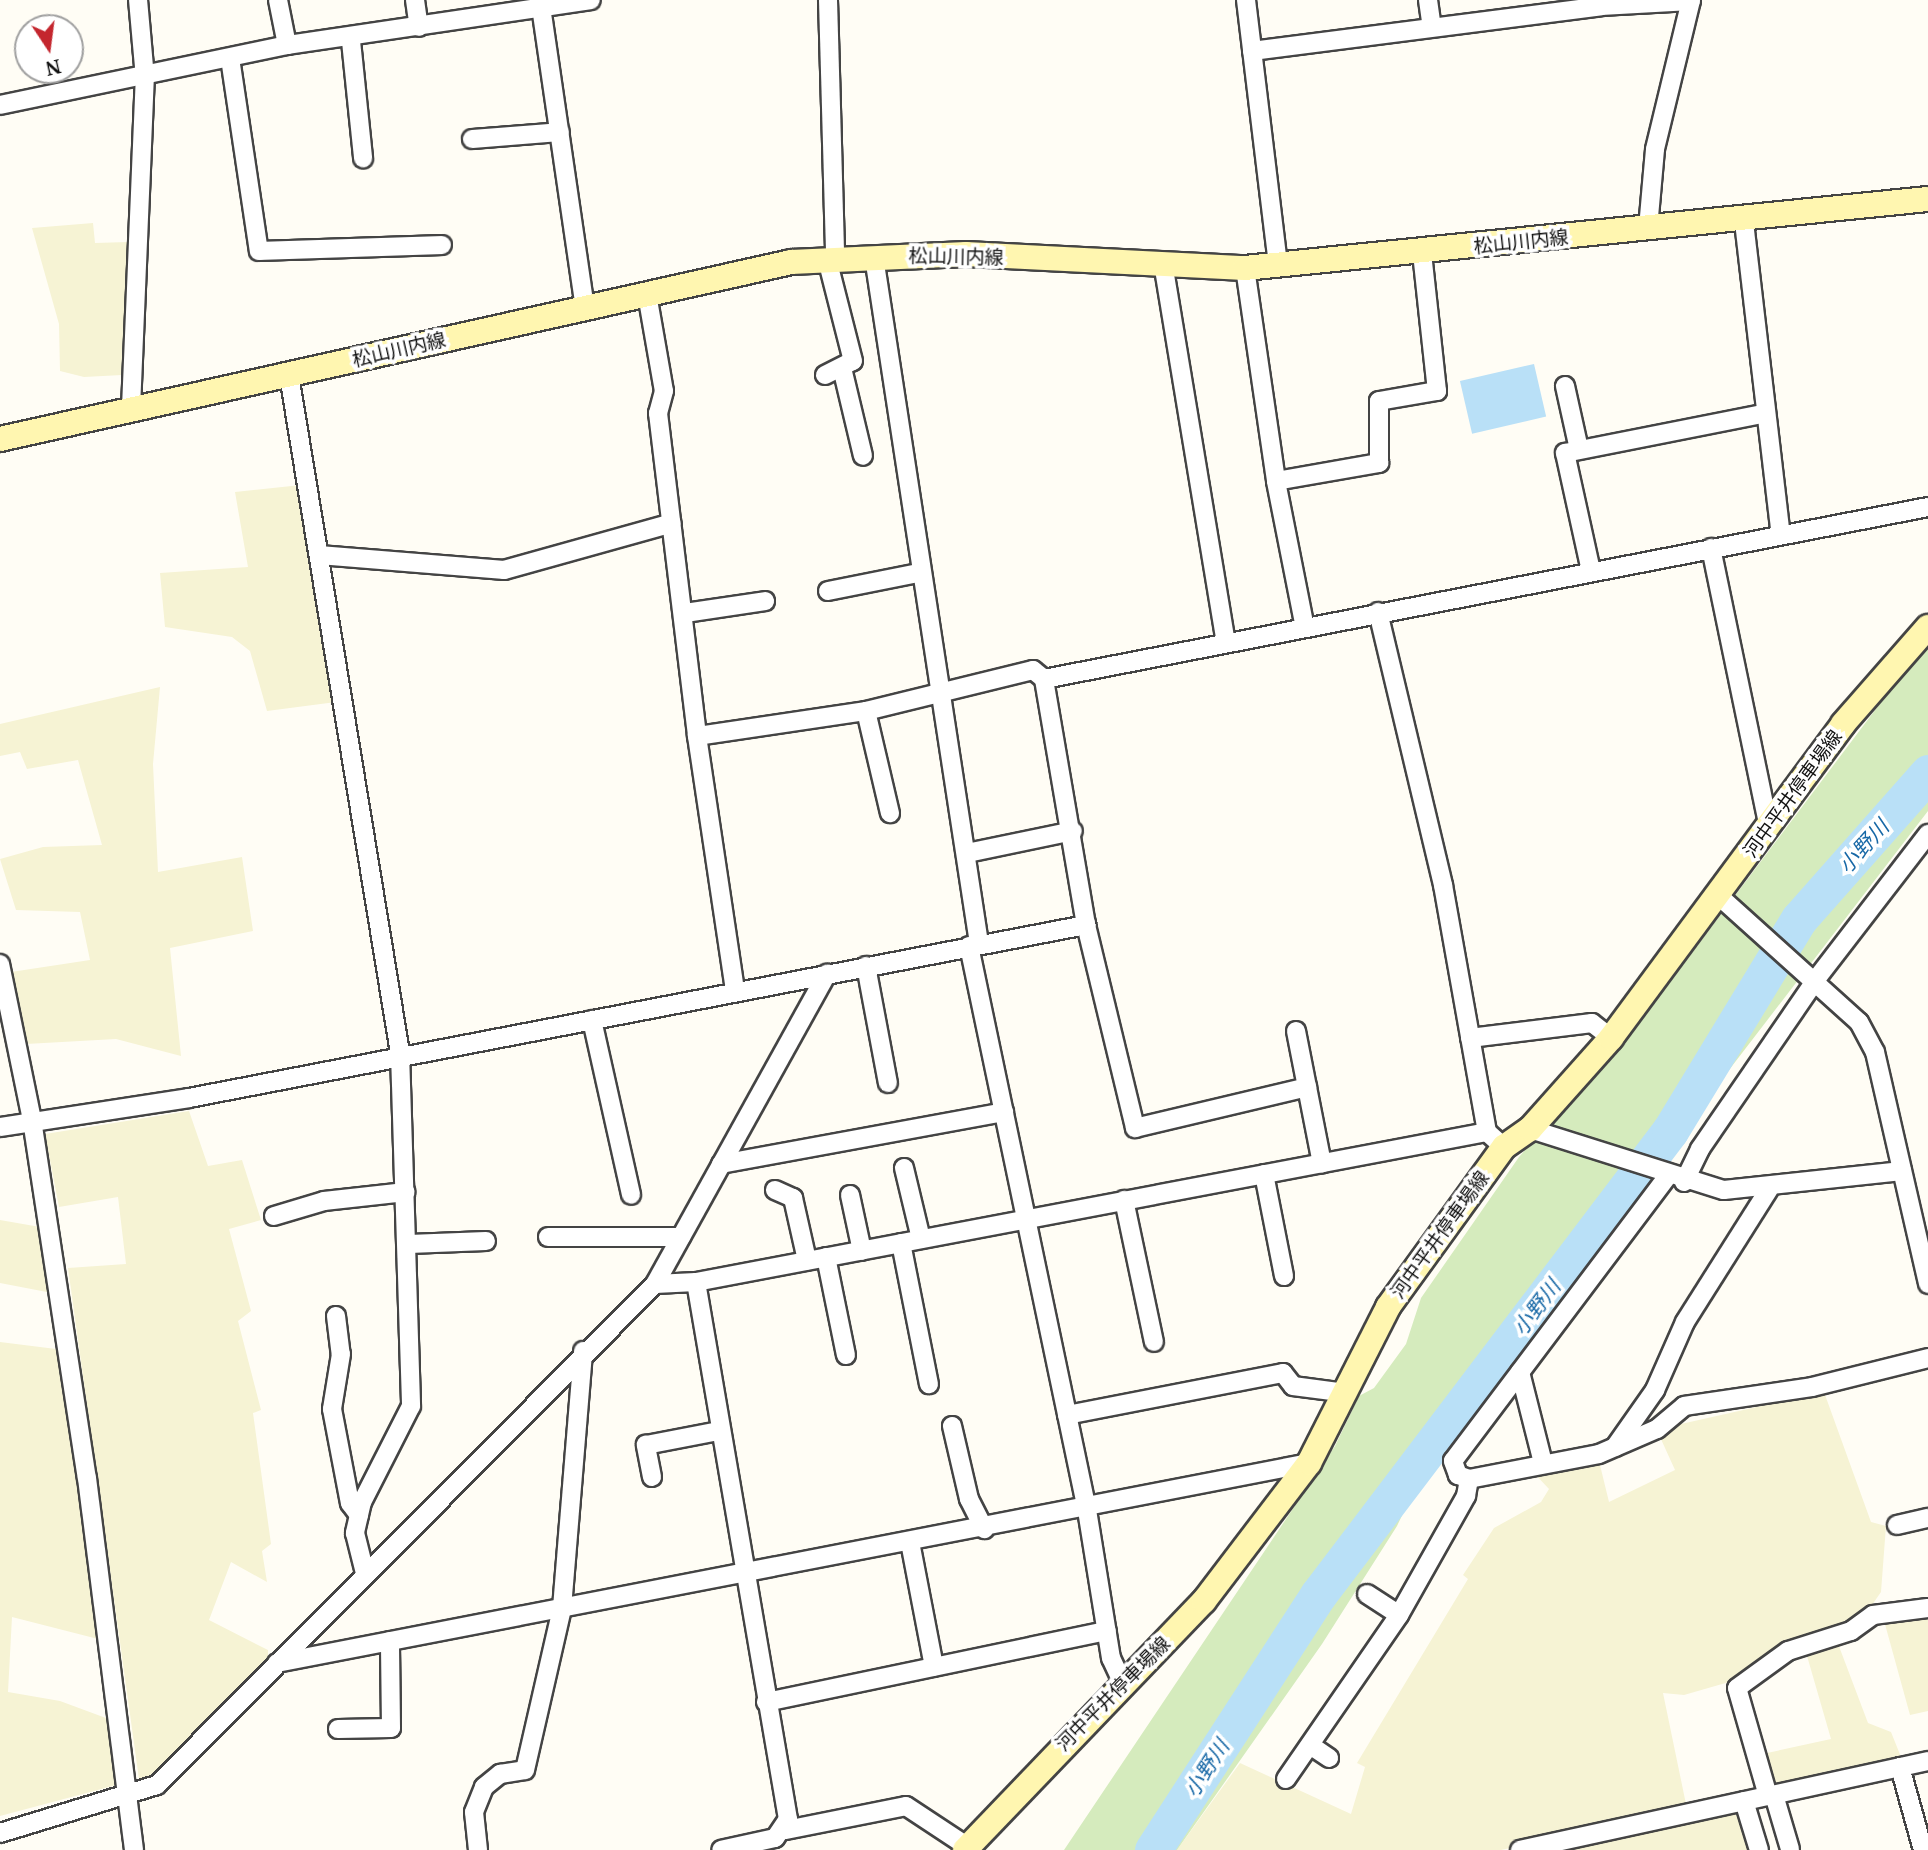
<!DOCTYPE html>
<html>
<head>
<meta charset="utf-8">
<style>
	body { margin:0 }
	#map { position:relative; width:1928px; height:1850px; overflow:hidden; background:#fffdf5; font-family:"Noto Serif","Noto Sans JP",serif }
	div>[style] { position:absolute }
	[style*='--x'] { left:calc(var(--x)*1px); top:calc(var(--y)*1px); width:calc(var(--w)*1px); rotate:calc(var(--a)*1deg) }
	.farmland>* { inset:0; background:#f6f3d4 }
	.green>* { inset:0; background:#d5ebbd }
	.water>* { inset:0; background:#b9e0f7; transform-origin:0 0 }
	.river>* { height:37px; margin:-18.5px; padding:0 18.5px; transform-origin:18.5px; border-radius:18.5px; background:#b9e0f7 }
	.roads { filter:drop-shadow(2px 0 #444) drop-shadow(-2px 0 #444) drop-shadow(0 2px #444) drop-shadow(0 -2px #444) }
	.street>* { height:18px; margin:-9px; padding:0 9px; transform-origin:9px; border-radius:9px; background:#fff }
	.secondary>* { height:24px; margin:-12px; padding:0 12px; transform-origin:12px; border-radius:12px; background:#fff6b0 }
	span { translate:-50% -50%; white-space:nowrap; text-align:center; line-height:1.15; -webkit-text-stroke:7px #fff; paint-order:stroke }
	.street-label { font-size:19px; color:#111 }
	.water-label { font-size:21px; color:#1768a6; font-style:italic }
	.north { position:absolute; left:14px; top:14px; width:70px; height:70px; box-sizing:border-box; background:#fff; border:2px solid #a0a0a0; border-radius:50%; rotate:167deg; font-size:19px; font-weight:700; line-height:28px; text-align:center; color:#111 }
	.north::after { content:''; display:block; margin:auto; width:24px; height:32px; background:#c4262e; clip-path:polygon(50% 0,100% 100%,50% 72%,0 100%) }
</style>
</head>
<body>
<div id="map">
	<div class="farmland">
		<i style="clip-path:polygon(93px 223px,95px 243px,128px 242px,122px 375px,84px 377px,60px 371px,59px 324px,32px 228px)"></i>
		<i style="clip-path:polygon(301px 485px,336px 702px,267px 711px,250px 651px,232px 637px,165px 627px,160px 573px,248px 567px,235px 492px)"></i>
		<i style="clip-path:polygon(160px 687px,153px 764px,158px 872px,242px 857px,253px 931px,170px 948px,181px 1056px,116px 1039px,26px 1044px,11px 972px,90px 960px,80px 912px,16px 910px,0 859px,43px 847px,102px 845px,78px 760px,27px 769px,20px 752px,0 756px,0 724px)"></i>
		<i style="clip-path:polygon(189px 1111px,208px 1166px,242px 1160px,261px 1220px,229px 1229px,251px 1311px,238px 1321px,261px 1410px,253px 1413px,271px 1544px,262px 1551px,267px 1582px,231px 1562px,209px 1620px,268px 1650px,268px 1657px,151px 1776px,139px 1779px,68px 1268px,126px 1264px,118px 1197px,59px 1207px,45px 1134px)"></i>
		<i style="clip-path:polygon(0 1220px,40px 1227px,52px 1293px,0 1283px)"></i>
		<i style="clip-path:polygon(0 1342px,56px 1349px,102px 1640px,12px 1617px,8px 1692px,60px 1701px,114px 1721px,124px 1783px,0 1816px)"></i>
		<i style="clip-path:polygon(1824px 1392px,1871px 1522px,1886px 1526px,1881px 1592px,1863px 1618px,1736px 1680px,1684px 1695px,1663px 1693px,1687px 1809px,1501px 1850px,1177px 1850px,1240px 1763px,1351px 1814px,1365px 1767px,1357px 1763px,1468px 1579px,1463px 1575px,1494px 1528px,1541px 1502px,1549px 1489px,1534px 1473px,1600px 1465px,1609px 1502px,1675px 1470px,1660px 1437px,1681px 1424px)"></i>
		<i style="clip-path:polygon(1928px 1613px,1928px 1711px,1910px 1715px,1883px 1617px)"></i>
		<i style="clip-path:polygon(1837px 1641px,1868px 1723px,1891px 1732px,1903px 1762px,1782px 1789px,1774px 1785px,1767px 1753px,1831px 1739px,1805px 1649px)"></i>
		<i style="clip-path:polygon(1739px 1809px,1754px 1850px,1537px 1850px)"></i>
	</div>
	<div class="green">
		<i style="clip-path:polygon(1928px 640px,1928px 811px,1427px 1463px,1397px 1526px,1322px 1644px,1177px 1850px,1064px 1850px,1335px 1446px,1359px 1396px,1374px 1388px,1406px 1344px,1421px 1298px,1519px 1157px,1651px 1007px)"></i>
	</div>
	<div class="water">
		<i style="left:1534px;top:364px;width:54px;height:76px;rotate:77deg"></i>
	</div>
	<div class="river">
		<i style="--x:1153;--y:1850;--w:304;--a:-57.1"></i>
		<i style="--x:1318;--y:1595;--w:582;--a:-52.82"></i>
		<i style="--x:1670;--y:1131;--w:248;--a:-58.7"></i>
		<i style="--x:1799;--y:919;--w:195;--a:-48.5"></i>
	</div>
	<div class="roads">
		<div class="street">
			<i style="--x:278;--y:0;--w:46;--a:78.7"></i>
			<i style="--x:415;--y:0;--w:27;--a:82"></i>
			<i style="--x:540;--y:0;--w:311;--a:81.7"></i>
			<i style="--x:828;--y:0;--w:258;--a:88.4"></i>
			<i style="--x:1246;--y:0;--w:268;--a:83.1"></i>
			<i style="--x:1428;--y:0;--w:27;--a:82"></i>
			<i style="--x:351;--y:41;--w:118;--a:84.1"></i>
			<i style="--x:1252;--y:51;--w:352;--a:-7.3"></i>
			<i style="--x:1601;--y:6;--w:90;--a:-3.2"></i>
			<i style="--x:230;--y:58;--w:195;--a:81.5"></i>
			<i style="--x:259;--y:251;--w:183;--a:-1.9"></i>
			<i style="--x:0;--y:105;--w:293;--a:-11.8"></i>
			<i style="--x:287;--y:45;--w:307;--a:-8.4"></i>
			<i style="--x:472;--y:139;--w:88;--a:-4.5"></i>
			<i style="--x:1744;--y:222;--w:315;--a:83.3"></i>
			<i style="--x:1648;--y:228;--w:79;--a:-84.9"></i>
			<i style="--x:1655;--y:149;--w:153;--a:-76.4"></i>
			<i style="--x:874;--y:257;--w:694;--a:81.3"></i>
			<i style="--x:1245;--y:268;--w:215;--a:81.7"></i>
			<i style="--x:1164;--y:269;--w:378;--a:80.6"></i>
			<i style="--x:647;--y:294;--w:98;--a:80.1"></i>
			<i style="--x:664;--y:391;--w:23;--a:105"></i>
			<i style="--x:658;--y:413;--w:325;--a:83.1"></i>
			<i style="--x:697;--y:736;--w:256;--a:81.5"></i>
			<i style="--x:843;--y:372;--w:86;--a:76.6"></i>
			<i style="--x:289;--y:375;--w:687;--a:80.7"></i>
			<i style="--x:400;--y:1053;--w:353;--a:88.2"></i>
			<i style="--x:411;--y:1406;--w:108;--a:117"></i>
			<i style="--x:362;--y:1502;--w:32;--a:103"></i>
			<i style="--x:355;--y:1533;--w:41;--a:76"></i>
			<i style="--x:825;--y:375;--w:31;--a:-27"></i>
			<i style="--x:853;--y:361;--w:105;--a:-104.3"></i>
			<i style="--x:1565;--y:386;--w:65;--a:77.5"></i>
			<i style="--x:131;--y:408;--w:330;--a:-87.6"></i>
			<i style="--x:145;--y:78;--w:78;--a:-95.1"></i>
			<i style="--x:1711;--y:548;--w:286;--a:78.3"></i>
			<i style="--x:319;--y:555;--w:186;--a:4.6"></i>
			<i style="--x:504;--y:570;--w:174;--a:-15.6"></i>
			<i style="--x:1591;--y:571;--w:121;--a:-102.4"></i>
			<i style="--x:1565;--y:453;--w:201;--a:-11.2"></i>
			<i style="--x:828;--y:591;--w:92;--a:-11.3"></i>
			<i style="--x:1378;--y:612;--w:281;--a:76.6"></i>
			<i style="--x:1443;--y:885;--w:251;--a:79.9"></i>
			<i style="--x:1487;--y:1132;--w:12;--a:42"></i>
			<i style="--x:685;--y:613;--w:81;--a:-8.5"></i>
			<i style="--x:1305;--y:628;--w:150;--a:-101.2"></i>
			<i style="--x:1276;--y:481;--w:105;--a:-9.9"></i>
			<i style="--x:1379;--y:463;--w:62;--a:-90"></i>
			<i style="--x:1379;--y:401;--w:59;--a:-9.8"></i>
			<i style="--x:1437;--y:391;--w:139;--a:-96.2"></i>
			<i style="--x:866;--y:711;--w:105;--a:76.8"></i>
			<i style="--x:697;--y:736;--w:171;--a:-8.4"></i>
			<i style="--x:866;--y:711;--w:172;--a:-13.8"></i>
			<i style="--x:1033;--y:670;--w:14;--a:39"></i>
			<i style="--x:967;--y:853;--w:108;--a:-11.7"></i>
			<i style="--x:1720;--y:897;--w:187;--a:42"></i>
			<i style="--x:1859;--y:1022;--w:34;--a:62"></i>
			<i style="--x:1875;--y:1052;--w:238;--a:77.1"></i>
			<i style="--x:1086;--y:925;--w:209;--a:76.4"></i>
			<i style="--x:1135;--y:1128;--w:177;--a:-13.4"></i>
			<i style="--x:969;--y:946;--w:576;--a:78.18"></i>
			<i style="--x:1087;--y:1510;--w:150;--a:80.8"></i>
			<i style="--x:1111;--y:1658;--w:29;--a:65"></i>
			<i style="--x:0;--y:964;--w:159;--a:78.4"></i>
			<i style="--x:32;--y:1120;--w:362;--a:81.3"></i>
			<i style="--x:87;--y:1478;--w:375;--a:82.8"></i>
			<i style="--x:866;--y:966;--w:119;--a:79.4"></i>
			<i style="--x:592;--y:1020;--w:179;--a:77.4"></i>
			<i style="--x:1296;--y:1031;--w:135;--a:78.9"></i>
			<i style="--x:1470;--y:1038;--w:123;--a:-7"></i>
			<i style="--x:1592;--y:1023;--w:24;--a:38"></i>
			<i style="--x:0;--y:1127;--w:191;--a:-8.7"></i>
			<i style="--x:189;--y:1098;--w:914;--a:-10.92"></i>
			<i style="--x:1086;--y:925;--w:250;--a:-99.7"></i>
			<i style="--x:1044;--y:679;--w:901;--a:-11.01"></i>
			<i style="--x:1530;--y:1129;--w:203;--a:17.5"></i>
			<i style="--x:1724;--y:1190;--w:179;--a:-6.1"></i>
			<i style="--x:721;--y:1164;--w:288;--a:-10.4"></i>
			<i style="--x:904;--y:1168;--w:73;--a:76.5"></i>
			<i style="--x:1264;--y:1174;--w:104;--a:78.9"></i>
			<i style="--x:1684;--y:1182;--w:37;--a:-64"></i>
			<i style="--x:1700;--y:1149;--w:207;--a:-55.6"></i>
			<i style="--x:1817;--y:978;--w:182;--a:-52.4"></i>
			<i style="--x:775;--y:1190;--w:20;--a:24"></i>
			<i style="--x:793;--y:1198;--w:64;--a:77.3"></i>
			<i style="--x:850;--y:1195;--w:57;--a:77.9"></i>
			<i style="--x:1124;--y:1200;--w:145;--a:78.1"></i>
			<i style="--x:274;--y:1216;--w:52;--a:-16.7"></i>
			<i style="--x:324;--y:1201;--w:82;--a:-6.3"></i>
			<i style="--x:548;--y:1237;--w:133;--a:0"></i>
			<i style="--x:901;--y:1243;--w:144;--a:78.8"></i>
			<i style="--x:409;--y:1244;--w:77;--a:-2.2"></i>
			<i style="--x:826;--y:1257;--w:100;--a:78.5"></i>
			<i style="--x:696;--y:1282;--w:545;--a:80.28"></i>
			<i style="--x:788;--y:1819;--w:23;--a:124"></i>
			<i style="--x:775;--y:1838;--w:55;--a:167.5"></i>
			<i style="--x:655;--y:1284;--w:41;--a:-2.8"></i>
			<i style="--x:696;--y:1282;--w:805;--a:-10.74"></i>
			<i style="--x:336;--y:1316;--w:38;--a:83"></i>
			<i style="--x:341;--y:1354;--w:56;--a:99.3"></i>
			<i style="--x:332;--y:1409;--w:96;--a:79.2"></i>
			<i style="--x:350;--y:1503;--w:15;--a:53"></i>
			<i style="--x:1520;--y:1372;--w:94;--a:75.8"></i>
			<i style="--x:1067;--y:1415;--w:220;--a:-11"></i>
			<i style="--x:1283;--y:1373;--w:16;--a:52"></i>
			<i style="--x:1293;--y:1386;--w:53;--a:7.5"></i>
			<i style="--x:952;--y:1426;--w:75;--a:76.9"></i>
			<i style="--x:969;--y:1499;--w:34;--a:63"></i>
			<i style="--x:1615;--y:1447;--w:70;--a:-54.9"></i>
			<i style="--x:1655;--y:1390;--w:74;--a:-66.2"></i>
			<i style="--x:1685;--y:1322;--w:157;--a:-57.7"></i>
			<i style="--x:652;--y:1477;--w:33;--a:-101"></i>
			<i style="--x:646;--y:1445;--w:74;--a:-10.9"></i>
			<i style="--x:1469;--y:1479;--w:12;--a:-160"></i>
			<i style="--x:1458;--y:1475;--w:15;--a:-110"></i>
			<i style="--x:1453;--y:1461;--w:357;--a:-53"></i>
			<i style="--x:1897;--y:1525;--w:32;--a:-13"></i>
			<i style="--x:910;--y:1542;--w:127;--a:79.1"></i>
			<i style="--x:1367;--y:1594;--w:38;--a:33"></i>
			<i style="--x:277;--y:1663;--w:1051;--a:-10.97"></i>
			<i style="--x:766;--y:1702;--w:348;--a:-11.8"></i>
			<i style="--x:338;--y:1729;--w:53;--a:-1.1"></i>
			<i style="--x:391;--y:1728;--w:87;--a:-90.7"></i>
			<i style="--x:1310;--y:1745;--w:23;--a:34"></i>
			<i style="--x:1900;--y:1767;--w:86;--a:74.5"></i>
			<i style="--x:1286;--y:1779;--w:199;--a:-55.4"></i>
			<i style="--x:1399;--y:1615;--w:137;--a:-60.6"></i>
			<i style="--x:1466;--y:1496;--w:17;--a:-80"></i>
			<i style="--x:1469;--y:1479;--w:132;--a:-10.9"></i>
			<i style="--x:1599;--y:1454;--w:63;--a:-23.3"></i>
			<i style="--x:1657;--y:1429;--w:35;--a:-40"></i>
			<i style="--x:1684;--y:1406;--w:129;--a:-8.4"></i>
			<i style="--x:1812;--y:1387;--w:120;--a:-14"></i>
			<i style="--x:1774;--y:1795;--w:56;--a:73.5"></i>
			<i style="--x:1768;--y:1796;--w:112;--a:-106"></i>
			<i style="--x:1737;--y:1688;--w:63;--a:-36"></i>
			<i style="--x:1788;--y:1651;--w:66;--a:-17.6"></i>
			<i style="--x:1851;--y:1631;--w:27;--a:-36"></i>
			<i style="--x:1873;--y:1615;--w:55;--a:-7.3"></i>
			<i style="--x:1744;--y:1801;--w:51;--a:73"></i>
			<i style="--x:786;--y:1830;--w:122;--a:-11.3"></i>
			<i style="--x:906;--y:1806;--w:74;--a:33.5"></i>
			<i style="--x:0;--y:1833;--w:164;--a:-17"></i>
			<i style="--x:157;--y:1785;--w:706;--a:-45.17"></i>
			<i style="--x:655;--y:1284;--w:355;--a:-61"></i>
			<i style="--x:478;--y:1850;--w:38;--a:-96"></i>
			<i style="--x:474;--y:1812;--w:27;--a:-68"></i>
			<i style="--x:484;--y:1787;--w:21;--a:-39"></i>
			<i style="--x:500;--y:1774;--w:25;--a:-9"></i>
			<i style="--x:525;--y:1770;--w:166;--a:-77.1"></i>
			<i style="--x:562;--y:1608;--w:258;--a:-85.3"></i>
			<i style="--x:1520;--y:1850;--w:418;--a:-12.3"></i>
		</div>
		<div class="secondary">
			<i style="--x:0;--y:439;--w:811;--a:-12.61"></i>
			<i style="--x:791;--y:262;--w:175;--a:-2.6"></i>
			<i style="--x:966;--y:254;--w:279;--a:2.9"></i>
			<i style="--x:1245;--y:268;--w:686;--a:-5.77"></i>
			<i style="--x:965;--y:1850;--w:345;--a:-46.2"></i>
			<i style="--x:1204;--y:1601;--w:173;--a:-52.7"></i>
			<i style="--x:1309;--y:1463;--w:175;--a:-63.1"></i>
			<i style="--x:1388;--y:1307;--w:198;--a:-54.1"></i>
			<i style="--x:1504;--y:1147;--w:32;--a:-35"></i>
			<i style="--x:1530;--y:1129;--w:122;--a:-48.3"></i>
			<i style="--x:1611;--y:1038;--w:390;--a:-53.5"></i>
			<i style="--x:1843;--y:724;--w:129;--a:-48.8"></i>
		</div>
	</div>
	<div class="street-label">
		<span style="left:1521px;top:242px;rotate:-6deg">松山川内線</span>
		<span style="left:956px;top:257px;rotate:1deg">松山川内線</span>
		<span style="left:399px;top:350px;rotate:-13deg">松山川内線</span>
		<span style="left:1793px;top:794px;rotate:-54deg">河中平井停車場線</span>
		<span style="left:1440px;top:1235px;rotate:-54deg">河中平井停車場線</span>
		<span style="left:1113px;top:1694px;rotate:-45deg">河中平井停車場線</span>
	</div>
	<div class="water-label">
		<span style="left:1863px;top:846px;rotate:-48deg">小野川</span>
		<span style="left:1536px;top:1307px;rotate:-53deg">小野川</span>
		<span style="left:1206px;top:1768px;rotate:-57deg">小野川</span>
	</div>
	<div class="north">N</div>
</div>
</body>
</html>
